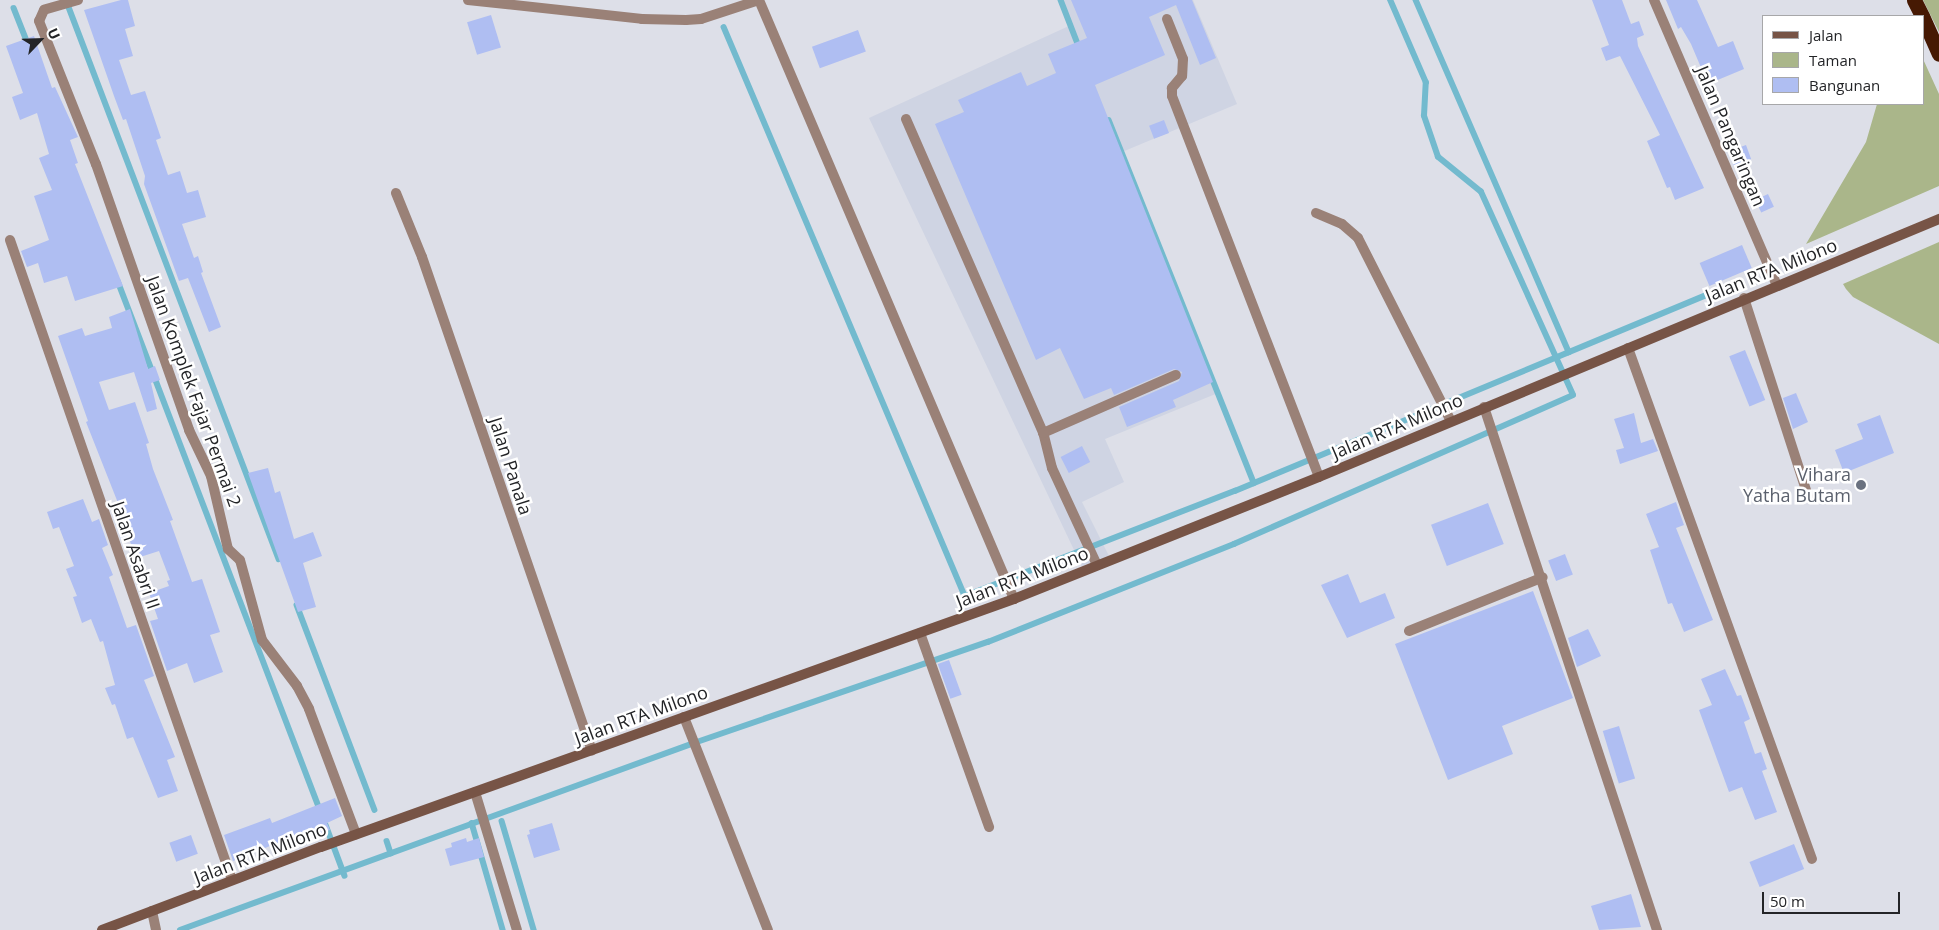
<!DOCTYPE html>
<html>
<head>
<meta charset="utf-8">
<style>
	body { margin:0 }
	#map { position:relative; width:1939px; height:930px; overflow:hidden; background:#dddfe8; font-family:"Open Sans",sans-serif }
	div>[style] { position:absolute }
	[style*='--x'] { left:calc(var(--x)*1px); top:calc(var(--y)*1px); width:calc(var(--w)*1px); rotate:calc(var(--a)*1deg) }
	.built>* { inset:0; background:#cfd4e3 }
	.green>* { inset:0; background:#aab68a }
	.stream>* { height:5.5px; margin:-2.75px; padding:0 2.75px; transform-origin:2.75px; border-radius:2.75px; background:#73bace }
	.building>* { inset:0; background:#afbef2; transform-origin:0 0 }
	.lane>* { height:10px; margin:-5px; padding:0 5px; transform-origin:5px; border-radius:5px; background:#9a8177 }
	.street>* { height:10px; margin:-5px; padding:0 5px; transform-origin:5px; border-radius:5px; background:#9a8177 }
	.secondary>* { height:10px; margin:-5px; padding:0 5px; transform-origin:5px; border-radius:5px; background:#775446 }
	.highway>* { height:15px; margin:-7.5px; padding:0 7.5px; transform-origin:7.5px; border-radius:7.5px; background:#461903 }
	.dots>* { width:14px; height:14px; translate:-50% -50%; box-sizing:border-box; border:2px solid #fff; border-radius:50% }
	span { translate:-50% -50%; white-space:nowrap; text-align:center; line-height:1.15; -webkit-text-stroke:5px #fff; paint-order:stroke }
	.street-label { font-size:18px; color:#232427 }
	.worship-label { font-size:18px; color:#5b616d }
	.right { translate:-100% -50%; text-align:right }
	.legend { position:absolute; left:1762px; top:15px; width:162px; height:90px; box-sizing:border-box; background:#fff; border:1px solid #a7a7a9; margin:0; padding:6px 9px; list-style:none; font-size:15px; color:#232427 }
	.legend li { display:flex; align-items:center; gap:10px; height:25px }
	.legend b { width:25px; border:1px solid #a7a7a9 }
	.north { position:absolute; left:15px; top:15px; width:50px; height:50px; -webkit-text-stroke:4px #fff; paint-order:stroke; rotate:66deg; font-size:14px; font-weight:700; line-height:20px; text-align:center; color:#232427 }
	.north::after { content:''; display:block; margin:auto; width:18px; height:22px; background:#232427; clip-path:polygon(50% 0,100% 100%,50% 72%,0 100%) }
	.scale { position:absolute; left:1762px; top:892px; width:138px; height:22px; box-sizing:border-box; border:2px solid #232427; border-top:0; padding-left:6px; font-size:15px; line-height:18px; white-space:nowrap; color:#232427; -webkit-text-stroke:4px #fff; paint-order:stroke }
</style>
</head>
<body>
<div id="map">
	<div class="built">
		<i style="clip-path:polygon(1061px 0,1193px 0,1237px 104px,1122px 152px,1218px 393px,1105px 439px,1124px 482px,1082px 502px,1111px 560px,1084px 571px,869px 118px,1071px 25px)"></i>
	</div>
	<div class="green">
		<i style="clip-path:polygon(1923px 0,1939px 0,1939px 32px)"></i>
		<i style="clip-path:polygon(1923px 59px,1939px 94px,1939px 186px,1806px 244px,1866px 142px,1877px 104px,1923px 104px)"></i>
		<i style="clip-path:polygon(1939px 242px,1939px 344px,1853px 297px,1846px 289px,1843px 284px)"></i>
	</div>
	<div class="stream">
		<i style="--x:1061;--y:0;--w:53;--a:68.8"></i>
		<i style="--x:1416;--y:0;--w:384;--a:66.5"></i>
		<i style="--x:67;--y:2;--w:596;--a:69.16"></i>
		<i style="--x:14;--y:8;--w:41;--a:68.5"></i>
		<i style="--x:724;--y:27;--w:618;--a:67.04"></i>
		<i style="--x:965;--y:596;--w:290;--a:-21.3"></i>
		<i style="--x:1235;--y:491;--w:513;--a:-22.57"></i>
		<i style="--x:1109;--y:120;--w:391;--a:68.2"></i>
		<i style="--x:118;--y:281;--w:568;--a:69.08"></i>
		<i style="--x:297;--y:605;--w:219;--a:69.2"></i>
		<i style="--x:502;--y:821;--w:114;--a:73.6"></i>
		<i style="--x:472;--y:823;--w:111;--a:73.8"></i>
		<i style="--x:326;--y:825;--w:54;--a:69.6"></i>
		<i style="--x:387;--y:841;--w:13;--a:72"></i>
		<i style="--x:180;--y:930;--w:547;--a:-19.99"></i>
		<i style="--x:694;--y:743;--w:311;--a:-19"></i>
		<i style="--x:988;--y:642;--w:265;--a:-21.7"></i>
		<i style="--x:1234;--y:544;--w:370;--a:-23.7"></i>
		<i style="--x:1573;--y:395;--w:223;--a:-114.4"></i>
		<i style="--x:1481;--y:192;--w:55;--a:-140.9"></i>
		<i style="--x:1438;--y:157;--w:43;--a:-108.9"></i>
		<i style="--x:1424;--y:116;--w:33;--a:-87"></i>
		<i style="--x:1426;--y:83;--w:90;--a:-113.4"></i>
	</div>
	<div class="building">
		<i style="clip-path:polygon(121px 0,128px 0,135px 26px,125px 29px,133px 56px,119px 60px,131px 95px,145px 91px,161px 138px,156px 140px,168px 175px,180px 171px,187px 193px,198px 190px,206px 217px,182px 224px,194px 258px,198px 256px,203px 272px,201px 273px,221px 327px,209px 332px,188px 278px,179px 281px,144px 184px,145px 176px,126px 119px,123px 120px,114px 96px,84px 10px)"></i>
		<i style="clip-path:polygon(1071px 0,1192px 0,1216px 58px,1200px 65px,1176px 5px,1149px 17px,1165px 55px,1095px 85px,1213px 382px,1173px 400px,1176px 407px,1127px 427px,1119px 407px,1179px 381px,1182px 372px,1174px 369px,1114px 395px,1111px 388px,1084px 399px,1060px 348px,1036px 360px,935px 124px,964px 112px,958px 100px,1021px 72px,1027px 86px,1056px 73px,1048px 54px,1087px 38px)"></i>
		<i style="clip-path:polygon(1592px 0,1622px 0,1631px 24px,1639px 21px,1644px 35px,1637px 38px,1638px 46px,1704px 188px,1675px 200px,1670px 187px,1667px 188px,1647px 141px,1660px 135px,1620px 56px,1606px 61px,1601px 48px,1609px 45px)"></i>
		<i style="clip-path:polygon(1666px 0,1697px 0,1718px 47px,1733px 41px,1744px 69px,1708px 84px,1691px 44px,1681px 27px,1678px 29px)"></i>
		<i style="left:491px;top:15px;width:34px;height:25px;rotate:73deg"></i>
		<i style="left:858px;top:30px;width:23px;height:49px;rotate:70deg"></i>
		<i style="clip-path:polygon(34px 36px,52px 88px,55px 87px,78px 137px,70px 140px,78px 163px,75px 164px,123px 286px,75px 301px,67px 276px,44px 283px,38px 263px,27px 267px,21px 251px,49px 240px,34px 196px,52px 190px,39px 158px,49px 154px,37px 113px,20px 120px,12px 97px,23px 93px,6px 46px)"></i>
		<i style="left:1164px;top:120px;width:14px;height:16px;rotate:69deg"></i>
		<i style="left:1746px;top:145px;width:15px;height:19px;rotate:70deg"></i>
		<i style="left:1768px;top:194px;width:14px;height:14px;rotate:65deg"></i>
		<i style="left:1742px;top:245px;width:25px;height:46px;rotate:67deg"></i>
		<i style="clip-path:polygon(130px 309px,148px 369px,155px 366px,160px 380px,151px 383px,157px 409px,147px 412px,134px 372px,99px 382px,109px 410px,135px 402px,149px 443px,146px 444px,153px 469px,173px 520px,170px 521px,192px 582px,202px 579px,220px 632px,210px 635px,223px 672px,194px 683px,187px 663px,167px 671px,150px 621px,158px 619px,149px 593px,169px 586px,167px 581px,170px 580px,159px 551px,137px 558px,128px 537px,121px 540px,112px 513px,120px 510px,118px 503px,86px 422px,88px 421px,58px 336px,82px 328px,85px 336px,112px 328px,109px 317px)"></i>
		<i style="left:1745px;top:350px;width:54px;height:17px;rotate:68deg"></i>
		<i style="clip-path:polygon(1796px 393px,1808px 422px,1793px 429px,1783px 398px)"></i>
		<i style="clip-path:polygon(1634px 413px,1641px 443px,1653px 439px,1658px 451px,1620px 464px,1616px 450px,1624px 448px,1614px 419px)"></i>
		<i style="clip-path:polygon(1880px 415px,1894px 453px,1844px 473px,1835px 450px,1863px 439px,1857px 424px)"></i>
		<i style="left:1082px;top:446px;width:18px;height:24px;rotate:63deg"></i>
		<i style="clip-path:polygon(268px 468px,275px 493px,280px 491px,294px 539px,313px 532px,322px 556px,303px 563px,316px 607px,298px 612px,248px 473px)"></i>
		<i style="clip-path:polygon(83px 499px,92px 522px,99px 519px,108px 545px,102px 548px,113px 575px,109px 577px,127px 628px,136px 625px,154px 676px,144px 680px,175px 757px,167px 760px,178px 791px,158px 798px,133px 737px,127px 739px,115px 704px,112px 705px,105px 688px,115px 685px,103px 641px,100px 642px,91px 619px,82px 623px,73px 597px,77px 596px,66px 569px,74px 566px,59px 527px,53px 529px,47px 512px)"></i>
		<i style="clip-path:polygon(1676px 502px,1684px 525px,1676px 528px,1713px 620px,1684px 632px,1672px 603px,1668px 604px,1650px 550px,1659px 547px,1646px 514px)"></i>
		<i style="left:1488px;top:503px;width:44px;height:61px;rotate:69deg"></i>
		<i style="left:1565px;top:554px;width:22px;height:18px;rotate:69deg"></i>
		<i style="clip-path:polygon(1348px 574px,1360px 603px,1385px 593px,1395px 618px,1347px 638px,1321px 585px)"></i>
		<i style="clip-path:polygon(1533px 591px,1573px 698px,1502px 726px,1513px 754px,1448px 780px,1395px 644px)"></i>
		<i style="clip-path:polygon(1588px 629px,1601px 656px,1577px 667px,1568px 638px)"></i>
		<i style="left:949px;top:660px;width:37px;height:12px;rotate:70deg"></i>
		<i style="clip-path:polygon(1725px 669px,1737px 696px,1741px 695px,1750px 719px,1744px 722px,1755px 754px,1761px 752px,1767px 769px,1762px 771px,1777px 812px,1755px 820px,1742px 787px,1729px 792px,1699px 710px,1712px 705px,1701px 679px)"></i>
		<i style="left:1619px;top:726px;width:55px;height:17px;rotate:73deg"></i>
		<i style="clip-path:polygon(335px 798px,342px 816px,327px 823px,330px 830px,312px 837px,309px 830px,233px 861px,224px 835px,270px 818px,272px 823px)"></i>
		<i style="clip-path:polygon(552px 823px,560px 850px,534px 858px,527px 835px,530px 834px,529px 830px)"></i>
		<i style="left:191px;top:835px;width:20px;height:23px;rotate:70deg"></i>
		<i style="clip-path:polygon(466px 838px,467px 842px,479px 838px,484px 857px,450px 866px,445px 849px,452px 847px,451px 843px)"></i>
		<i style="left:1794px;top:844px;width:27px;height:48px;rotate:68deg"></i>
		<i style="clip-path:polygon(1631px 894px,1641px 927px,1599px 930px,1591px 906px)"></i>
	</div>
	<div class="lane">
		<i style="--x:1167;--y:19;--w:43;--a:68.2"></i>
		<i style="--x:1183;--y:59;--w:17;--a:93"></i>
		<i style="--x:1182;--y:76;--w:16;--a:130"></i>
		<i style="--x:1172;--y:88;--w:8;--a:90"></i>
		<i style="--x:1172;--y:96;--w:408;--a:68.9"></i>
		<i style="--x:906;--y:119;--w:343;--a:66.4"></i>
		<i style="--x:1484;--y:407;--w:551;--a:71.7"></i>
		<i style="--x:1097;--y:565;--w:107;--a:-114.9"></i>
		<i style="--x:1052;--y:468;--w:36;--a:-104"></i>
		<i style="--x:1043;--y:433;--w:145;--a:-23.6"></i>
		<i style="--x:1409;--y:631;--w:144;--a:-21.9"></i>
	</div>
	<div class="street">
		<i style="--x:78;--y:0;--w:35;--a:164"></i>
		<i style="--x:44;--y:10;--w:12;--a:114"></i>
		<i style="--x:39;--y:21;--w:154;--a:68.3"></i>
		<i style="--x:96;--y:164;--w:282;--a:70.7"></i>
		<i style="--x:189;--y:430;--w:51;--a:64.4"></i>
		<i style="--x:211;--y:476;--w:75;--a:76.9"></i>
		<i style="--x:228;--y:549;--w:16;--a:43"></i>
		<i style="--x:240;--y:560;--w:83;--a:74.6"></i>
		<i style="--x:262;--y:640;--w:58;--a:52.7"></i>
		<i style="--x:297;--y:686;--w:26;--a:62"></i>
		<i style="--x:309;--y:709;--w:134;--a:69.4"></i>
		<i style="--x:468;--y:0;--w:175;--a:6.2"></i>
		<i style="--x:642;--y:19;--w:44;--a:1.3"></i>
		<i style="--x:686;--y:20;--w:15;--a:-4"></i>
		<i style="--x:701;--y:19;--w:61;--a:-18.1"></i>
		<i style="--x:759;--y:0;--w:651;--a:66.94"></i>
		<i style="--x:1654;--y:0;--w:310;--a:66.7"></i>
		<i style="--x:396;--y:193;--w:69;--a:67.9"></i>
		<i style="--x:422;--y:257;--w:522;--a:71.01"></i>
		<i style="--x:1316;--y:213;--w:28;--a:23"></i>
		<i style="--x:1342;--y:224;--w:21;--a:41"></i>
		<i style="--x:1358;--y:238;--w:205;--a:63.1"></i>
		<i style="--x:10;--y:240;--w:677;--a:70.87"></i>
		<i style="--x:1744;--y:298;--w:208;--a:72.1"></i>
		<i style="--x:1628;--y:348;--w:543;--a:70.2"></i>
		<i style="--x:920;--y:633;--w:206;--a:70.4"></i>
		<i style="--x:684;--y:717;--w:229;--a:68.5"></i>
		<i style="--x:475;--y:792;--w:144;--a:73.1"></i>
		<i style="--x:152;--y:911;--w:19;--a:78"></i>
	</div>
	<div class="secondary">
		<i style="--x:102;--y:930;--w:234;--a:-20.8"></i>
		<i style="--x:321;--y:847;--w:736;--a:-19.69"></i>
		<i style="--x:1014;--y:599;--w:328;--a:-21.8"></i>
		<i style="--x:1319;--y:477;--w:672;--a:-22.59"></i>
	</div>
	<div class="highway">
		<i style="--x:1914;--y:0;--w:18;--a:63"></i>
		<i style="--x:1923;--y:18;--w:39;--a:66"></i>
	</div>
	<div class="dots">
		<i style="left:1861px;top:485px;background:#6b7280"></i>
	</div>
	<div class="street-label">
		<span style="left:1731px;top:136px;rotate:67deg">Jalan Pangaringan</span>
		<span style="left:1771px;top:270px;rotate:-22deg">Jalan RTA Milono</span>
		<span style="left:194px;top:391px;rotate:70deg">Jalan Komplek Fajar Permai 2</span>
		<span style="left:1397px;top:426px;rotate:-23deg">Jalan RTA Milono</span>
		<span style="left:511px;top:466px;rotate:72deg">Jalan Panala</span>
		<span style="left:136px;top:555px;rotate:71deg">Jalan Asabri II</span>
		<span style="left:1022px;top:577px;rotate:-21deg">Jalan RTA Milono</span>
		<span style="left:641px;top:715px;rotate:-20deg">Jalan RTA Milono</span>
		<span style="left:260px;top:853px;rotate:-21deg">Jalan RTA Milono</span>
	</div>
	<div class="worship-label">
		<span class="right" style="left:1851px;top:485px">Vihara<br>Yatha Butam</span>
	</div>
	<ul class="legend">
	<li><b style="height:6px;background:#775446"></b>Jalan</li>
	<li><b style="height:14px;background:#aab68a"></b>Taman</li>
	<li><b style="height:14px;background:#afbef2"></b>Bangunan</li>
	</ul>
	<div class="north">U</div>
	<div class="scale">50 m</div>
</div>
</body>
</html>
